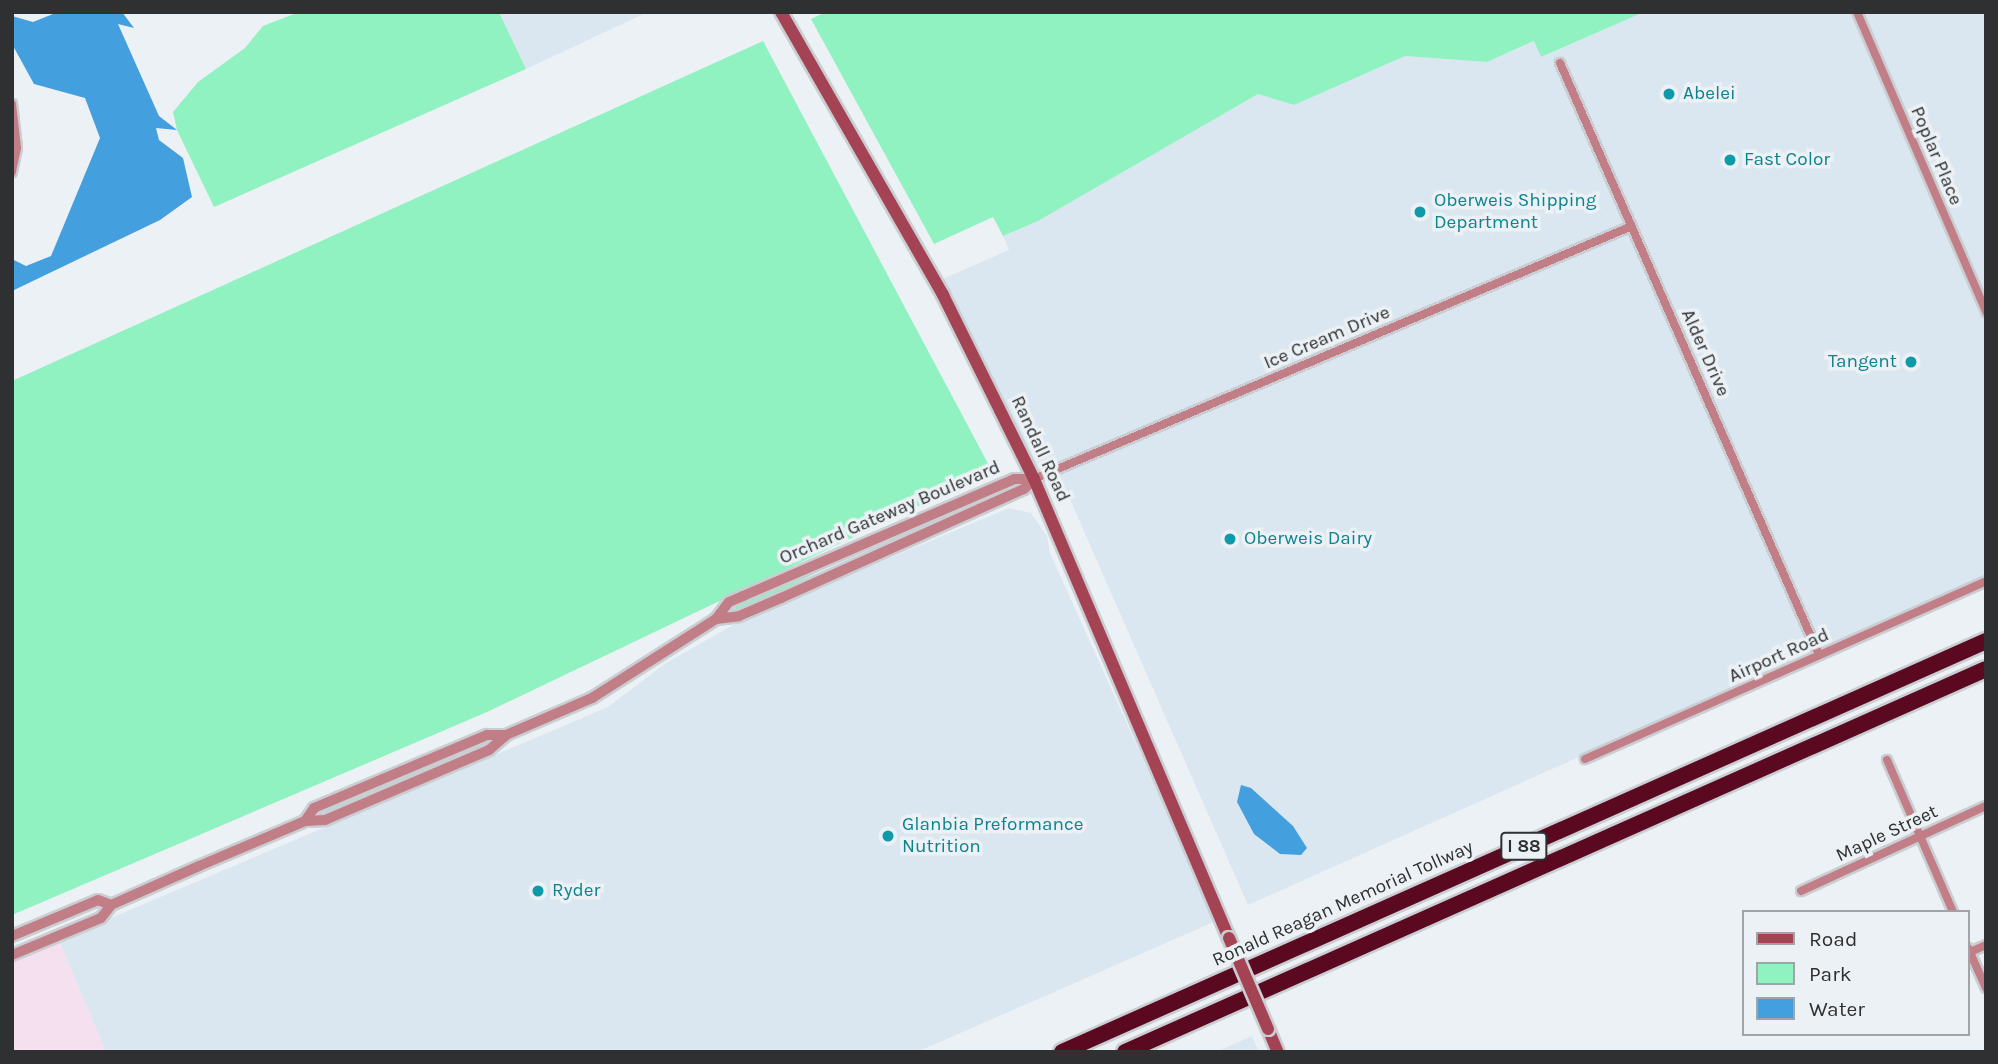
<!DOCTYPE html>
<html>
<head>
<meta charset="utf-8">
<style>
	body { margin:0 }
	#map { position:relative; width:1998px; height:1064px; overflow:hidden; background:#ecf1f5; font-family:Karla,sans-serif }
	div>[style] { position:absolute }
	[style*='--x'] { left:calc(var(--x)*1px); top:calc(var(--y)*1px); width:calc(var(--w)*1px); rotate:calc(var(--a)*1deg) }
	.commercial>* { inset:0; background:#f4e0ef }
	.built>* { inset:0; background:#dbe7f0 }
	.green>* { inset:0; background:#8ff2c0 }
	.water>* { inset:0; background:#449fde }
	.roads { filter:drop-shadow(2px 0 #caced2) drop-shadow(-2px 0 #caced2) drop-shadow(0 2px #caced2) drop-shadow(0 -2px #caced2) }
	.minor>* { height:8px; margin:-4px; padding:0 4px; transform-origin:4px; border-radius:4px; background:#c17e86 }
	.tertiary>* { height:10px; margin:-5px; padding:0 5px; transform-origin:5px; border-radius:5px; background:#c17e86 }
	.secondary>* { height:12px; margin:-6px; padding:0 6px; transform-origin:6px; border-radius:6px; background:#a34354 }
	.motorway>* { height:16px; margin:-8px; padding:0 8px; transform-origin:8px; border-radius:8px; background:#5a0921 }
	.bridges { filter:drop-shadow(2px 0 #caced2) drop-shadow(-2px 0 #caced2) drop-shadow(0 2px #caced2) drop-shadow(0 -2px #caced2) }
	.secondary-bridge>* { height:12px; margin:-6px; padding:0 6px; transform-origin:6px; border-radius:6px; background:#a34354 }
	.dots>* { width:19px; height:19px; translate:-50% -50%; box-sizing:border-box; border:4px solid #ecf1f5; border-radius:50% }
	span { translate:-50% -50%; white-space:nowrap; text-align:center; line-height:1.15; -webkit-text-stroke:7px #ecf1f5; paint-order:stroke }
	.shield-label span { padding:2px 5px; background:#ecf1f5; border:2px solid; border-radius:5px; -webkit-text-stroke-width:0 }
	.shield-label { font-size:18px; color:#2e3031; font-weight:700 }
	.culture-label { font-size:19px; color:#0d838f }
	.left { translate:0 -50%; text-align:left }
	.right { translate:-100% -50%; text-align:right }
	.street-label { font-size:19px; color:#2e3031 }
	.frame { position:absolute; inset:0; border:14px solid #2e3031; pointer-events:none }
	.legend { position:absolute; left:1742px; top:910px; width:228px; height:126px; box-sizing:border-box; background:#ecf1f5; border:2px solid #a0a4a7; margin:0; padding:9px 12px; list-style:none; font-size:21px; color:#2e3031 }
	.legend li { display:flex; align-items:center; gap:14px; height:35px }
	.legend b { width:35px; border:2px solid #a0a4a7 }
</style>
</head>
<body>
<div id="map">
	<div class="commercial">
		<i style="clip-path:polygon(59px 940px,106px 1052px,12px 1052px,12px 961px)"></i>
	</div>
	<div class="built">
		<i style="clip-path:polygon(499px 12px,648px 12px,526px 69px)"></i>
		<i style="clip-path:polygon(1644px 12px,1986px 12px,1986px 575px,1248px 905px,1065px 488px,1036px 474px,938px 281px,1009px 250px,1003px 236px,1038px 221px,1258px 94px,1294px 105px,1405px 56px,1487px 62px,1535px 41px,1541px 57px)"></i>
		<i style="clip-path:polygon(1009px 508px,1031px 513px,1047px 536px,1050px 553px,1216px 921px,917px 1052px,106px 1052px,59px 940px,608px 707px,666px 663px,742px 620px)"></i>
		<i style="clip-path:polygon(1252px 1036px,1259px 1052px,1216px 1052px)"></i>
	</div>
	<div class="green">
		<i style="clip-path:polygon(299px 12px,499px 12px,526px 69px,214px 207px,177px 130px,173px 112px,198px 82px,245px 48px,263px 26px)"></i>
		<i style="clip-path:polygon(826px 12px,1644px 12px,1541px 57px,1534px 41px,1487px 62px,1405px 56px,1294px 105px,1258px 94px,1038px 221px,1003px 236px,993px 217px,934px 244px,811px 19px)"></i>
		<i style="clip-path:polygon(763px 41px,992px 471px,487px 712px,12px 915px,12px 381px)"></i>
		<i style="clip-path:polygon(846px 557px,791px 586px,725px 616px,745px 600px)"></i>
		<i style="clip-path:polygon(498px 736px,468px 753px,313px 819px,339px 803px)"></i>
	</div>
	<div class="water">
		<i style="clip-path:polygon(58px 12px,122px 12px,134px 28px,118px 24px,159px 116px,177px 130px,156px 128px,159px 140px,183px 158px,192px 197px,160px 220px,12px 291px,12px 259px,26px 266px,51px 256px,100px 138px,85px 98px,34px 84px,12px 44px,12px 16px,33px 22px)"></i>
		<i style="clip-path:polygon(1241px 785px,1251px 788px,1293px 826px,1307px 848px,1301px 855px,1280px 854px,1254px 834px,1237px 802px)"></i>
	</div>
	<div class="roads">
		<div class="minor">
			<i style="--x:1857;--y:12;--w:327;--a:66.7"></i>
			<i style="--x:1560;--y:63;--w:646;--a:66.37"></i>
			<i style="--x:12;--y:104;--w:44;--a:83.5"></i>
			<i style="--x:17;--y:148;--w:25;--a:102"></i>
			<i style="--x:1034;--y:479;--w:649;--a:-22.93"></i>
			<i style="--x:1585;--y:759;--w:439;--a:-23.9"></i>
			<i style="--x:1887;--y:760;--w:166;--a:66.5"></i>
			<i style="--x:1801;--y:891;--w:204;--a:-24.7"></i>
			<i style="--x:1968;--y:948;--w:44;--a:65.8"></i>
			<i style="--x:1968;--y:953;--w:20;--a:-24"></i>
		</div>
		<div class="tertiary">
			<i style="--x:716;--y:619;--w:23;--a:-7"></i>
			<i style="--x:739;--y:616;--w:46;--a:-23.2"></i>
			<i style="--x:781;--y:598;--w:266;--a:-24.2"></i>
			<i style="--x:1024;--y:489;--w:14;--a:-45"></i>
			<i style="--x:305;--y:821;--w:16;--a:-55"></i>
			<i style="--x:314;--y:808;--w:188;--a:-22.9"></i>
			<i style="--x:487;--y:735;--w:19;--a:0"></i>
			<i style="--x:12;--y:936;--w:93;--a:-22.7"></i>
			<i style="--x:98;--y:900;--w:14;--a:21"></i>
			<i style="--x:12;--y:955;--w:96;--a:-22.6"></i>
			<i style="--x:101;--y:918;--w:16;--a:-52"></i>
			<i style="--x:111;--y:905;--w:96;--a:-23.9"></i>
			<i style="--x:199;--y:866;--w:115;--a:-23"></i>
			<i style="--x:305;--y:821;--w:20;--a:-3"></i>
			<i style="--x:325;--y:820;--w:178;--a:-23.1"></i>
			<i style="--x:489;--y:750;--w:23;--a:-41"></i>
			<i style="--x:506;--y:735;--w:94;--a:-23.3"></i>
			<i style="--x:592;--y:698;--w:147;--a:-32.5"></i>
			<i style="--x:716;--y:619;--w:21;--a:-53"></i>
			<i style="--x:729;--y:602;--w:15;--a:-23"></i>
			<i style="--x:743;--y:596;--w:296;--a:-23.3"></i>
			<i style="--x:1015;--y:479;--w:19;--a:0"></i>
		</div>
		<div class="secondary">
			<i style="--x:781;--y:12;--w:326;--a:60.2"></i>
			<i style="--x:943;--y:295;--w:205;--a:63.7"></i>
			<i style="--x:1034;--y:479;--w:499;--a:67"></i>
			<i style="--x:1268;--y:1029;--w:25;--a:67"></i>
		</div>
		<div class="motorway">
			<i style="--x:1062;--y:1052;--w:1011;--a:-23.98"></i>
			<i style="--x:1125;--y:1052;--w:942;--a:-23.98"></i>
		</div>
	</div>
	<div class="bridges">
		<div class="secondary-bridge">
			<i style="--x:1229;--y:938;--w:99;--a:66.8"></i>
		</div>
	</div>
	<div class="dots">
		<i style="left:1669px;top:94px;background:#0f9aa8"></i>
		<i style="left:1730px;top:160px;background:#0f9aa8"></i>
		<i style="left:1420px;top:212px;background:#0f9aa8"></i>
		<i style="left:1911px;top:362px;background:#0f9aa8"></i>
		<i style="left:1230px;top:539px;background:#0f9aa8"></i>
		<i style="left:888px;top:836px;background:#0f9aa8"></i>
		<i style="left:538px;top:891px;background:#0f9aa8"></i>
	</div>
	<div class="shield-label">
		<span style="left:1524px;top:846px">I 88</span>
	</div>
	<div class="culture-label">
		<span class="left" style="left:1683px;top:94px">Abelei</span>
		<span class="left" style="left:1744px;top:160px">Fast Color</span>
		<span class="left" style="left:1434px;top:212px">Oberweis Shipping<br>Department</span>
		<span class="right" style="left:1897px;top:362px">Tangent</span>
		<span class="left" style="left:1244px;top:539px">Oberweis Dairy</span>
		<span class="left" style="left:902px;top:836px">Glanbia Preformance<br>Nutrition</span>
		<span class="left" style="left:552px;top:891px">Ryder</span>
	</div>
	<div class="street-label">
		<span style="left:1936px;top:156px;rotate:67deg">Poplar Place</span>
		<span style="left:1327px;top:338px;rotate:-23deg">Ice Cream Drive</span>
		<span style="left:1705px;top:353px;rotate:66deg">Alder Drive</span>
		<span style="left:1040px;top:449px;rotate:65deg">Randall Road</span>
		<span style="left:890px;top:513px;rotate:-23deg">Orchard Gateway Boulevard</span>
		<span style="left:1779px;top:656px;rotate:-24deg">Airport Road</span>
		<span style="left:1887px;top:834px;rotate:-25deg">Maple Street</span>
		<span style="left:1343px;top:904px;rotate:-24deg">Ronald Reagan Memorial Tollway</span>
	</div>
	<div class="frame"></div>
	<ul class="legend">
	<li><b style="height:9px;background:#a34354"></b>Road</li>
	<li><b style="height:19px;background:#8ff2c0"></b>Park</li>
	<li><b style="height:19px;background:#449fde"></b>Water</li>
	</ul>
</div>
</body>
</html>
